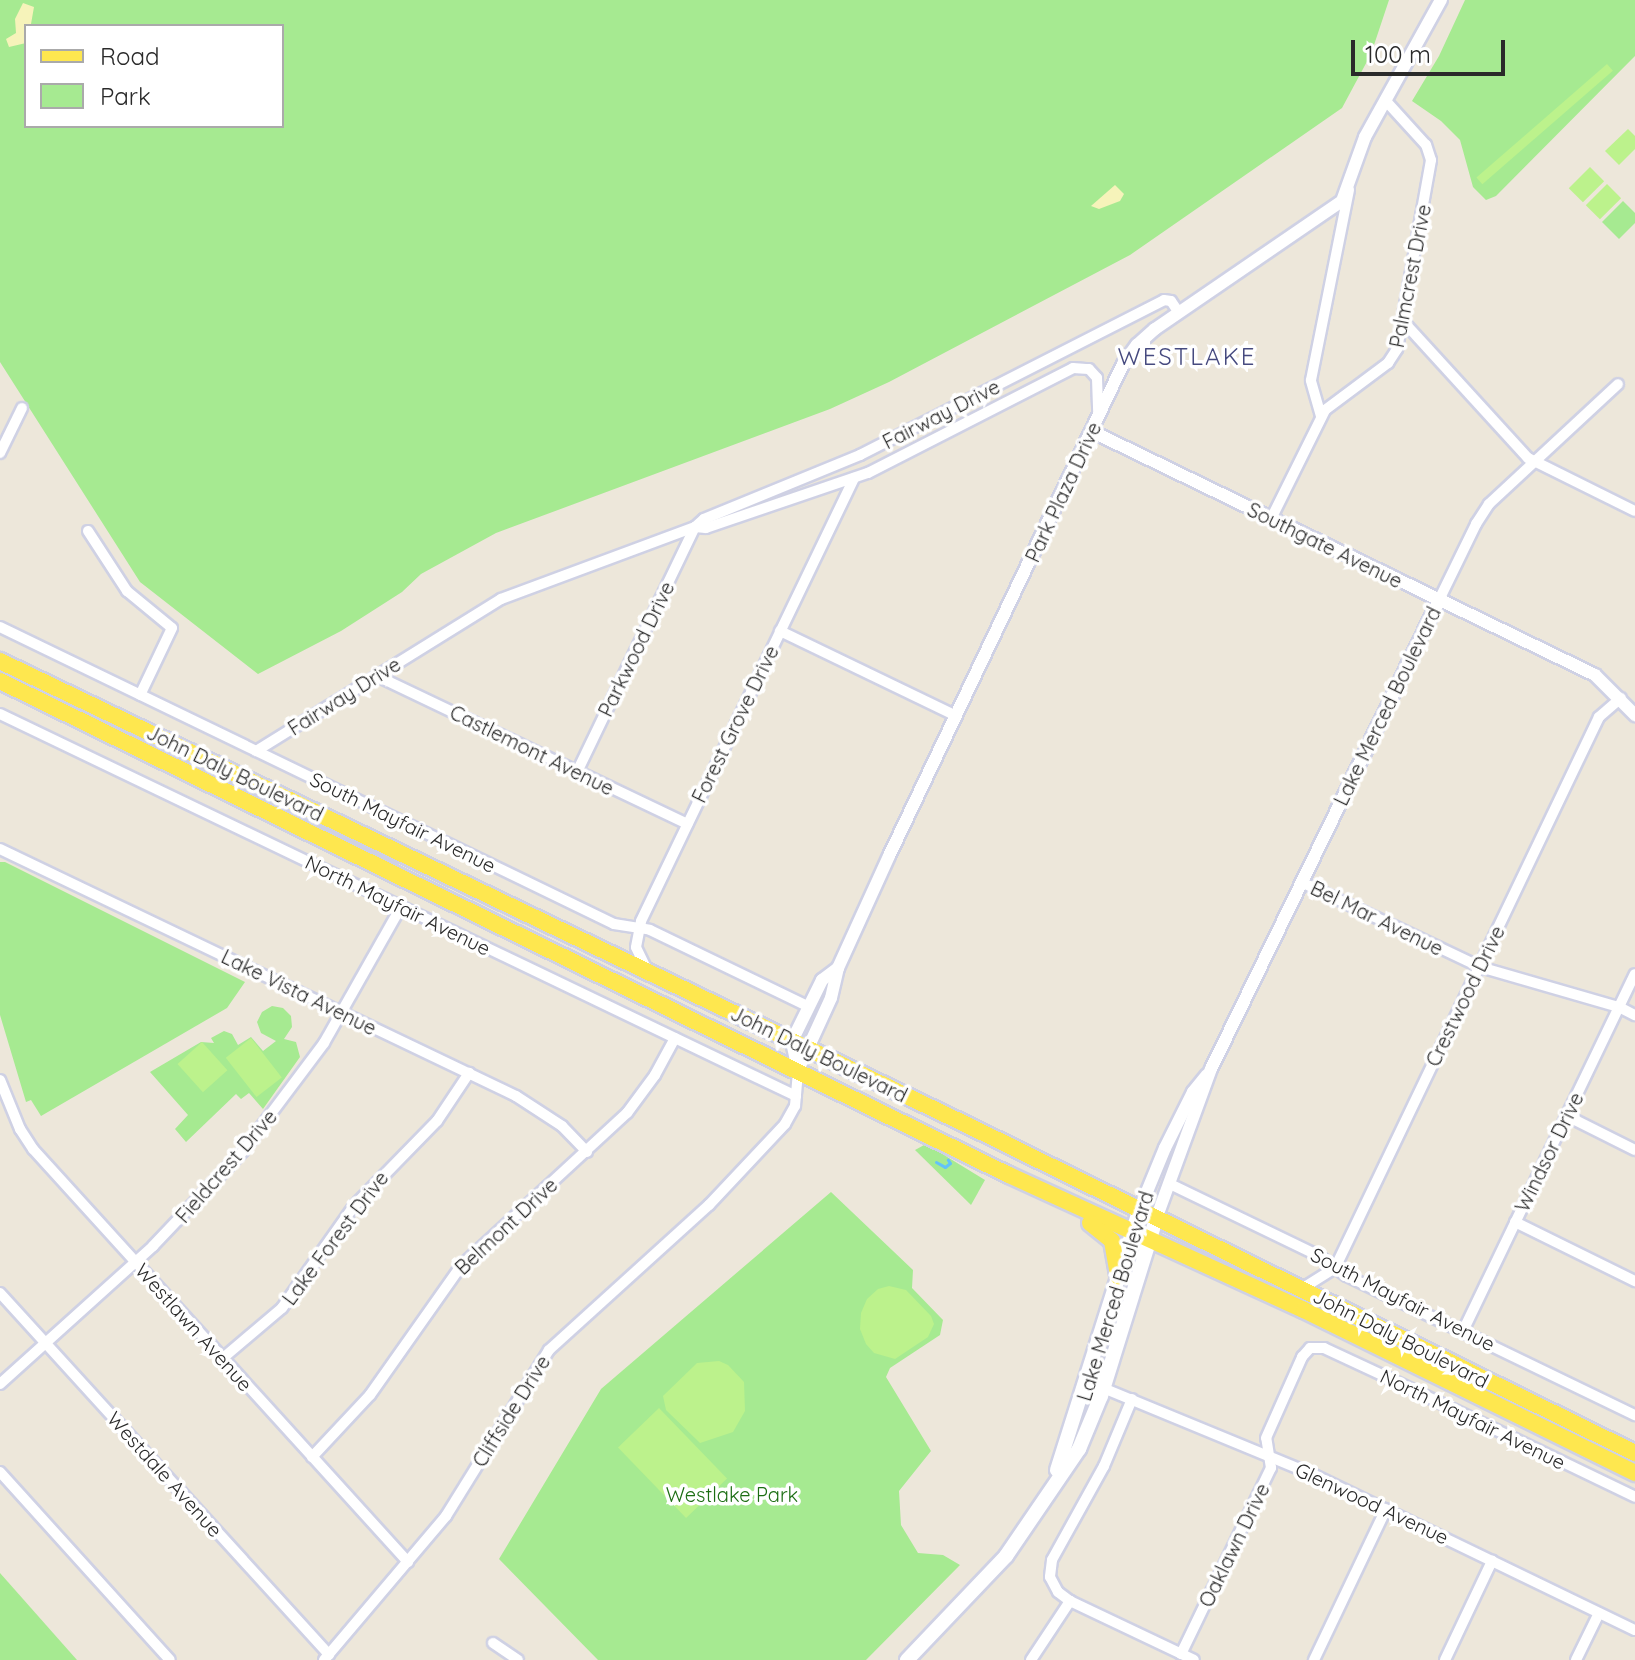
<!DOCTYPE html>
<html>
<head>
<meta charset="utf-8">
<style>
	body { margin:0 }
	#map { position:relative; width:1635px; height:1660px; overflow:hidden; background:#ede7da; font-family:Quicksand,sans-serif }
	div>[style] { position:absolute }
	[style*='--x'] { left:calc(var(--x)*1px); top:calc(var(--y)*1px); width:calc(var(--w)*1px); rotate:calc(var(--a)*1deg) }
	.green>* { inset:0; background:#a6ea91 }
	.sand>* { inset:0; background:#f6f3ba }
	.pitch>* { inset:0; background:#bcf28c; transform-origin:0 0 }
	.stream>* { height:3px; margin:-1.5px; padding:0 1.5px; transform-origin:1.5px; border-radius:1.5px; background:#63c2fa }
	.roads { filter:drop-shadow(2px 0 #cfd1e4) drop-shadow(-2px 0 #cfd1e4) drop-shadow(0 2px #cfd1e4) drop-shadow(0 -2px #cfd1e4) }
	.minor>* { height:10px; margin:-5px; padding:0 5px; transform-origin:5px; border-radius:5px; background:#fff }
	.tertiary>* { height:12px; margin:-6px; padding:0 6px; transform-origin:6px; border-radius:6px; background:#fff }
	.secondary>* { height:14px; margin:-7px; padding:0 7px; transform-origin:7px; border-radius:7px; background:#fff }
	.primary>* { height:16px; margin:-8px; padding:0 8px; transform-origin:8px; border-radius:8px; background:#fee74f }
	span { translate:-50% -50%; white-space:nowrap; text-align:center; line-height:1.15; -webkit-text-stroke:7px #fff; paint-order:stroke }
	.street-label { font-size:20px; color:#2a2a2a }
	.park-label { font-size:20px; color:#1c6e13 }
	.quarter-label { font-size:24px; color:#464a7f; letter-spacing:2px }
	.legend { position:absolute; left:24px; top:24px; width:260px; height:104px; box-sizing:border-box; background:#fff; border:2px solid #aaa; margin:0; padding:10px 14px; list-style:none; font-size:24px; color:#2a2a2a }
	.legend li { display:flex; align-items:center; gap:16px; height:40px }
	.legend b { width:40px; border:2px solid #aaa }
	.scale { position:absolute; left:1351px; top:40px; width:154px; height:36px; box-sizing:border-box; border:4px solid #2a2a2a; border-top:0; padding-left:10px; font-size:24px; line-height:28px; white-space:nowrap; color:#2a2a2a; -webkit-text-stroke:6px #fff; paint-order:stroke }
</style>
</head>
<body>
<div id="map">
	<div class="green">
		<i style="clip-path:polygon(evenodd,0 0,1389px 0,1371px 54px,1342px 108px,1130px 255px,889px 382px,830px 409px,496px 533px,421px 574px,402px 592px,341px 631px,258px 674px,140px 582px,0 362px,0 0,26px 26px,282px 26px,282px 126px,26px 126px,26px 26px)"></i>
		<i style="clip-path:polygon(1465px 0,1635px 0,1635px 56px,1496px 196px,1486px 200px,1473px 187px,1460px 140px,1441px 121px,1412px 101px,1439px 56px)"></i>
		<i style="clip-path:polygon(1623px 201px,1635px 213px,1635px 223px,1619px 239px,1602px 222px)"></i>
		<i style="clip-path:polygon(0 862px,5px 862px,245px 982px,227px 1008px,41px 1116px,31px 1100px,26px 1102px,0 1015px)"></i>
		<i style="clip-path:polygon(272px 1006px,283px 1008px,291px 1016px,292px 1027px,284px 1039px,296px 1042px,300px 1057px,263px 1109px,249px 1093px,241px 1099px,236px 1094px,186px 1142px,175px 1129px,188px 1115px,150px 1072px,201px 1042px,214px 1043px,211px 1038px,224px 1031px,232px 1034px,238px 1045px,251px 1037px,263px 1051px,276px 1041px,261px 1033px,257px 1022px,262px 1012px)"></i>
		<i style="clip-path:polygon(926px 1144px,985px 1180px,971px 1205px,915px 1150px)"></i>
		<i style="clip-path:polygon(831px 1192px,913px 1270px,912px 1288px,943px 1320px,940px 1335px,890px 1368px,886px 1377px,931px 1451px,899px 1491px,901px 1525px,918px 1553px,943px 1555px,960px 1565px,866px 1660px,598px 1660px,499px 1559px,601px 1389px)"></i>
		<i style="clip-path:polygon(0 1573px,77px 1660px,0 1660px)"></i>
	</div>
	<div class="sand">
		<i style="clip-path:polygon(23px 3px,34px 7px,31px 24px,26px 26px,26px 43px,9px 47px,6px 39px,16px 33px,15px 19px)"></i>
		<i style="clip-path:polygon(1115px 185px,1124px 194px,1120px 201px,1099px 209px,1091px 206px)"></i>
	</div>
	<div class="pitch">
		<i style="left:1607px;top:64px;width:9px;height:173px;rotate:49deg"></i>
		<i style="clip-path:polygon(1628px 129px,1635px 136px,1635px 149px,1619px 165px,1605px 151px)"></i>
		<i style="left:1590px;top:167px;width:20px;height:30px;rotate:45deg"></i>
		<i style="left:1607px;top:184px;width:20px;height:30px;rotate:45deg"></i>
		<i style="left:251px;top:1038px;width:50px;height:32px;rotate:52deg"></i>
		<i style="left:202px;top:1042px;width:38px;height:33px;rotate:48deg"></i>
		<i style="clip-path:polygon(889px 1286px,906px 1290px,931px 1316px,934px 1324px,928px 1337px,895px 1359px,874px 1353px,866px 1344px,860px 1329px,861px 1313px,867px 1299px,878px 1289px)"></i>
		<i style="clip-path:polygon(719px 1361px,728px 1365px,744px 1382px,745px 1411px,733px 1432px,700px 1443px,666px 1410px,663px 1396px,697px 1363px)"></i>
		<i style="left:659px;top:1408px;width:98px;height:57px;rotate:46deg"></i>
	</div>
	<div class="stream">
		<i style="--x:936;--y:1162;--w:10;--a:29"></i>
		<i style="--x:945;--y:1167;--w:6;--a:-39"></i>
		<i style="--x:950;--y:1163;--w:4;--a:-124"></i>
	</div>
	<div class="roads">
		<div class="minor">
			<i style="--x:1402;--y:320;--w:187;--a:47.6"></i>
			<i style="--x:1528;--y:458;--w:119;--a:26.4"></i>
			<i style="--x:1321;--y:416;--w:37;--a:-106"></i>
			<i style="--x:1311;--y:380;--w:194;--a:-78.7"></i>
			<i style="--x:0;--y:453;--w:50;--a:-63.9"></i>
			<i style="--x:1271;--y:519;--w:122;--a:-63.6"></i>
			<i style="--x:1325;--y:410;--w:79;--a:-36.7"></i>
			<i style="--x:1388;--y:363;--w:17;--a:-57"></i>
			<i style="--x:1397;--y:349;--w:192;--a:-79.8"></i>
			<i style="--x:1431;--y:160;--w:16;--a:-108"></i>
			<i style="--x:1426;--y:145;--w:61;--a:-132.3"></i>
			<i style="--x:88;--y:531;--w:72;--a:57"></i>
			<i style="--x:127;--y:591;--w:58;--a:39.4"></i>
			<i style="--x:172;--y:628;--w:74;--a:115.5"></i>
			<i style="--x:1439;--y:600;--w:85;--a:-64"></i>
			<i style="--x:1476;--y:524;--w:24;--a:-57"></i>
			<i style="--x:1489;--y:504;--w:176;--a:-42.9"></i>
			<i style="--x:0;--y:627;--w:682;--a:25.81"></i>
			<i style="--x:614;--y:924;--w:36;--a:9"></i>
			<i style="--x:650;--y:930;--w:177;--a:25.8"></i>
			<i style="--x:780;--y:631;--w:196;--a:25.7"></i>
			<i style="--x:377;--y:676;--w:344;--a:25.5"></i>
			<i style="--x:0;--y:714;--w:883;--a:25.64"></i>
			<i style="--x:256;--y:751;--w:288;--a:-31.8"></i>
			<i style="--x:501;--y:599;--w:207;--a:-20.4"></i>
			<i style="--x:695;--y:527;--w:11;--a:5"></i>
			<i style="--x:706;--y:528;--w:171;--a:-18.8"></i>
			<i style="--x:868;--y:473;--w:230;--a:-27.1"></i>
			<i style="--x:1073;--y:368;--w:16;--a:4"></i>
			<i style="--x:1089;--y:369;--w:12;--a:48"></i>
			<i style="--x:1097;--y:378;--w:37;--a:88"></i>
			<i style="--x:577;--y:772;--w:272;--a:-64.3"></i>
			<i style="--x:695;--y:527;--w:12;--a:-42"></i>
			<i style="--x:704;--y:519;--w:169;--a:-22.3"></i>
			<i style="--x:860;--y:455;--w:341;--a:-27"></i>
			<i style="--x:1164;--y:300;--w:7;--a:8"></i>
			<i style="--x:1171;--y:301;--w:14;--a:56"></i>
			<i style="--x:0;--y:849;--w:572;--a:25.58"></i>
			<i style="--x:516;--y:1096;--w:55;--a:33.1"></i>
			<i style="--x:562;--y:1126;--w:36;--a:46"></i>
			<i style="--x:1301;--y:882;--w:198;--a:25.4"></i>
			<i style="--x:1480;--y:967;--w:145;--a:16.1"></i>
			<i style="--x:1619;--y:1007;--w:18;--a:27"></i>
			<i style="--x:647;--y:970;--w:25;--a:-116"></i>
			<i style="--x:636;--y:947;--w:26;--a:-79"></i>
			<i style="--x:641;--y:921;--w:492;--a:-64.3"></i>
			<i style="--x:0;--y:1080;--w:53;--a:67.8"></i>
			<i style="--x:20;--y:1129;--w:24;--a:57"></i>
			<i style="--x:33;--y:1149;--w:558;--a:47.76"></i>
			<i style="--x:1567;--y:1116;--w:76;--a:26.6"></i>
			<i style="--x:1170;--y:1184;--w:165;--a:25.8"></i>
			<i style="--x:1319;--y:1256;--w:34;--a:36"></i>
			<i style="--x:1347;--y:1276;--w:320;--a:25.8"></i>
			<i style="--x:1515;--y:1222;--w:134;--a:26.2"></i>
			<i style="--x:1303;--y:1288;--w:38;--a:-32"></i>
			<i style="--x:1335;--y:1268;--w:611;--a:-64.4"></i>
			<i style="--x:1599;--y:717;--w:29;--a:-41"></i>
			<i style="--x:0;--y:1293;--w:489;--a:47.7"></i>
			<i style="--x:1463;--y:1331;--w:396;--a:-64.3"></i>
			<i style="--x:223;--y:1358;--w:77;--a:-40.3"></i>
			<i style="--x:282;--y:1308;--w:125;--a:-54.8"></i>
			<i style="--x:354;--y:1206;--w:119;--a:-45.7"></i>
			<i style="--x:437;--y:1121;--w:58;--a:-56.3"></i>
			<i style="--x:0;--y:1384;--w:206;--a:-42"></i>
			<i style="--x:153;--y:1246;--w:131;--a:-46.5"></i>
			<i style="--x:243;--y:1151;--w:135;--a:-53.1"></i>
			<i style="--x:324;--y:1043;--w:156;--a:-60.5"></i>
			<i style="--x:1103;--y:1388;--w:228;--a:22.4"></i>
			<i style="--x:1314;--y:1475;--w:356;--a:25.8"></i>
			<i style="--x:1132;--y:1399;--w:73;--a:112.7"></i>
			<i style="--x:1104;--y:1466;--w:107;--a:119"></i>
			<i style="--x:1052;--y:1560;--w:17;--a:97"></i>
			<i style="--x:1050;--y:1577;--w:17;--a:62"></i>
			<i style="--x:1058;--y:1592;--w:15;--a:37"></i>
			<i style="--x:1070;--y:1601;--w:137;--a:25.4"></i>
			<i style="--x:312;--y:1457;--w:85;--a:-46.9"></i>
			<i style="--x:370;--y:1395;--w:158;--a:-54.8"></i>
			<i style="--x:461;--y:1266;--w:226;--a:-42.7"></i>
			<i style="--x:627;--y:1113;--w:47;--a:-53.6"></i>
			<i style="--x:655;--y:1075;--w:42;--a:-61.6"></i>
			<i style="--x:0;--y:1472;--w:253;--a:47.9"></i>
			<i style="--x:493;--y:1643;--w:30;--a:34"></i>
			<i style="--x:1181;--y:1654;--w:207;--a:-64.2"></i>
			<i style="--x:1271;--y:1468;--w:30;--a:-99"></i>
			<i style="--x:1266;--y:1438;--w:89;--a:-66"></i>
			<i style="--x:1302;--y:1357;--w:12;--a:-48"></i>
			<i style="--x:1310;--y:1348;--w:14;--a:0"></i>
			<i style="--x:1324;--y:1348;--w:64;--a:25"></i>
			<i style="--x:1382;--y:1375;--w:281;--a:25.7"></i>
			<i style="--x:324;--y:1660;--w:189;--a:-49.7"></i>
			<i style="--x:446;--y:1516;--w:195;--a:-58.2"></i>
			<i style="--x:549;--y:1350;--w:216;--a:-42.2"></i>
			<i style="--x:709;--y:1205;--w:111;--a:-46.8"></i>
			<i style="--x:785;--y:1124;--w:21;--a:-61"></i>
			<i style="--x:795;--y:1106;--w:36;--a:-85"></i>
			<i style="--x:1031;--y:1660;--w:71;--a:-56.5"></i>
			<i style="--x:1314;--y:1660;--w:167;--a:-64.5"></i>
			<i style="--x:1445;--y:1660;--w:110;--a:-64.6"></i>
			<i style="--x:1576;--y:1660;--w:52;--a:-63.9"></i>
		</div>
		<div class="tertiary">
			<i style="--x:1091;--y:431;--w:560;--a:25.83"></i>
			<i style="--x:1595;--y:675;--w:57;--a:45"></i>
			<i style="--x:798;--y:1070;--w:79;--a:-65.4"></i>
			<i style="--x:831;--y:998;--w:31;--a:-77"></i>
			<i style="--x:838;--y:968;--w:123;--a:-65.5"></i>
			<i style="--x:889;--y:856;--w:545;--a:-64.56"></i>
			<i style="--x:1123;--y:364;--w:24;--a:-54"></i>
			<i style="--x:1137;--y:345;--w:24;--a:-42"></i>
			<i style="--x:1155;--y:329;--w:227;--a:-34.4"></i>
			<i style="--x:1342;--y:201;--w:68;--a:-70.2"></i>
			<i style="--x:1365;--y:137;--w:157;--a:-61"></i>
			<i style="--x:798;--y:1070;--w:30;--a:-102"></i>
			<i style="--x:792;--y:1041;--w:68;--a:-63.8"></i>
			<i style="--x:822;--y:980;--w:20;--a:-37"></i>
			<i style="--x:1139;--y:1211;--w:68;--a:-67.6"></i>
			<i style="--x:1165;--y:1148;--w:63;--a:-63.4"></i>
			<i style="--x:1193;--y:1092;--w:22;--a:-51"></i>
			<i style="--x:1156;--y:1219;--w:160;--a:-69.9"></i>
			<i style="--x:1211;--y:1069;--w:521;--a:-64.07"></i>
		</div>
		<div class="secondary">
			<i style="--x:1057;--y:1470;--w:272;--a:-72.4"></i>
			<i style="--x:907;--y:1660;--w:144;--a:-46.4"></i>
			<i style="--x:1006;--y:1556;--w:130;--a:-55.7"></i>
			<i style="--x:1079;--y:1449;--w:57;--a:-67.5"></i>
			<i style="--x:1101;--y:1396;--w:185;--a:-72.7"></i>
		</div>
		<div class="primary">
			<i style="--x:0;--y:661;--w:1068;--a:25.63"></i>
			<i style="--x:963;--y:1123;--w:749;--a:26.15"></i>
			<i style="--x:0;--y:681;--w:1123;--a:26.09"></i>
			<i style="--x:1009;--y:1175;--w:324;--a:24.6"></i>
			<i style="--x:1304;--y:1310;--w:369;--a:26.2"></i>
			<i style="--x:1090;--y:1223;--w:28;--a:39"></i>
			<i style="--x:1112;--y:1241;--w:36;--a:80"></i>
		</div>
	</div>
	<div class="street-label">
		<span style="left:1410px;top:276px;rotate:-79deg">Palmcrest Drive</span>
		<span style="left:941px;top:414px;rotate:-27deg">Fairway Drive</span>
		<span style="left:1063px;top:492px;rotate:-65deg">Park Plaza Drive</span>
		<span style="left:1325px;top:545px;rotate:26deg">Southgate Avenue</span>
		<span style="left:636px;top:649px;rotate:-64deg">Parkwood Drive</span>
		<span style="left:344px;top:696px;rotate:-32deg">Fairway Drive</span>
		<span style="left:1387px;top:706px;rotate:-64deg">Lake Merced Boulevard</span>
		<span style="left:735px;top:724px;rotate:-64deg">Forest Grove Drive</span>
		<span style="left:532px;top:750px;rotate:26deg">Castlemont Avenue</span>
		<span style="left:235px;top:773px;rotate:26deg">John Daly Boulevard</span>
		<span style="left:403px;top:822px;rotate:26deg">South Mayfair Avenue</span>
		<span style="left:398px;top:905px;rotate:26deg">North Mayfair Avenue</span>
		<span style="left:1377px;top:918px;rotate:26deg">Bel Mar Avenue</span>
		<span style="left:299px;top:992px;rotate:26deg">Lake Vista Avenue</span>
		<span style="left:1465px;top:996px;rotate:-64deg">Crestwood Drive</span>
		<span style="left:819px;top:1054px;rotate:26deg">John Daly Boulevard</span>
		<span style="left:1549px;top:1152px;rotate:-64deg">Windsor Drive</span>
		<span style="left:226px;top:1166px;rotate:-49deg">Fieldcrest Drive</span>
		<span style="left:506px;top:1226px;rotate:-43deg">Belmont Drive</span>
		<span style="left:335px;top:1238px;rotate:-53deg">Lake Forest Drive</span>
		<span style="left:1115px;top:1296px;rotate:-73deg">Lake Merced Boulevard</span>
		<span style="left:1403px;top:1299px;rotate:27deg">South Mayfair Avenue</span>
		<span style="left:194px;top:1327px;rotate:48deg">Westlawn Avenue</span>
		<span style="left:1401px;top:1338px;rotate:27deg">John Daly Boulevard</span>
		<span style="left:511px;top:1411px;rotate:-58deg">Cliffside Drive</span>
		<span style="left:1473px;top:1419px;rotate:26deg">North Mayfair Avenue</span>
		<span style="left:165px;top:1474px;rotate:48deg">Westdale Avenue</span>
		<span style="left:1372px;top:1503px;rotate:25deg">Glenwood Avenue</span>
		<span style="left:1234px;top:1545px;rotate:-64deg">Oaklawn Drive</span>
	</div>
	<div class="park-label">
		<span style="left:732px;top:1494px">Westlake Park</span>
	</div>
	<div class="quarter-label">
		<span style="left:1187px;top:357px">WESTLAKE</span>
	</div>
	<ul class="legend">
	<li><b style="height:10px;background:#fee74f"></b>Road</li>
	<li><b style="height:22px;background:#a6ea91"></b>Park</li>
	</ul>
	<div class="scale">100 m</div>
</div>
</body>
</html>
